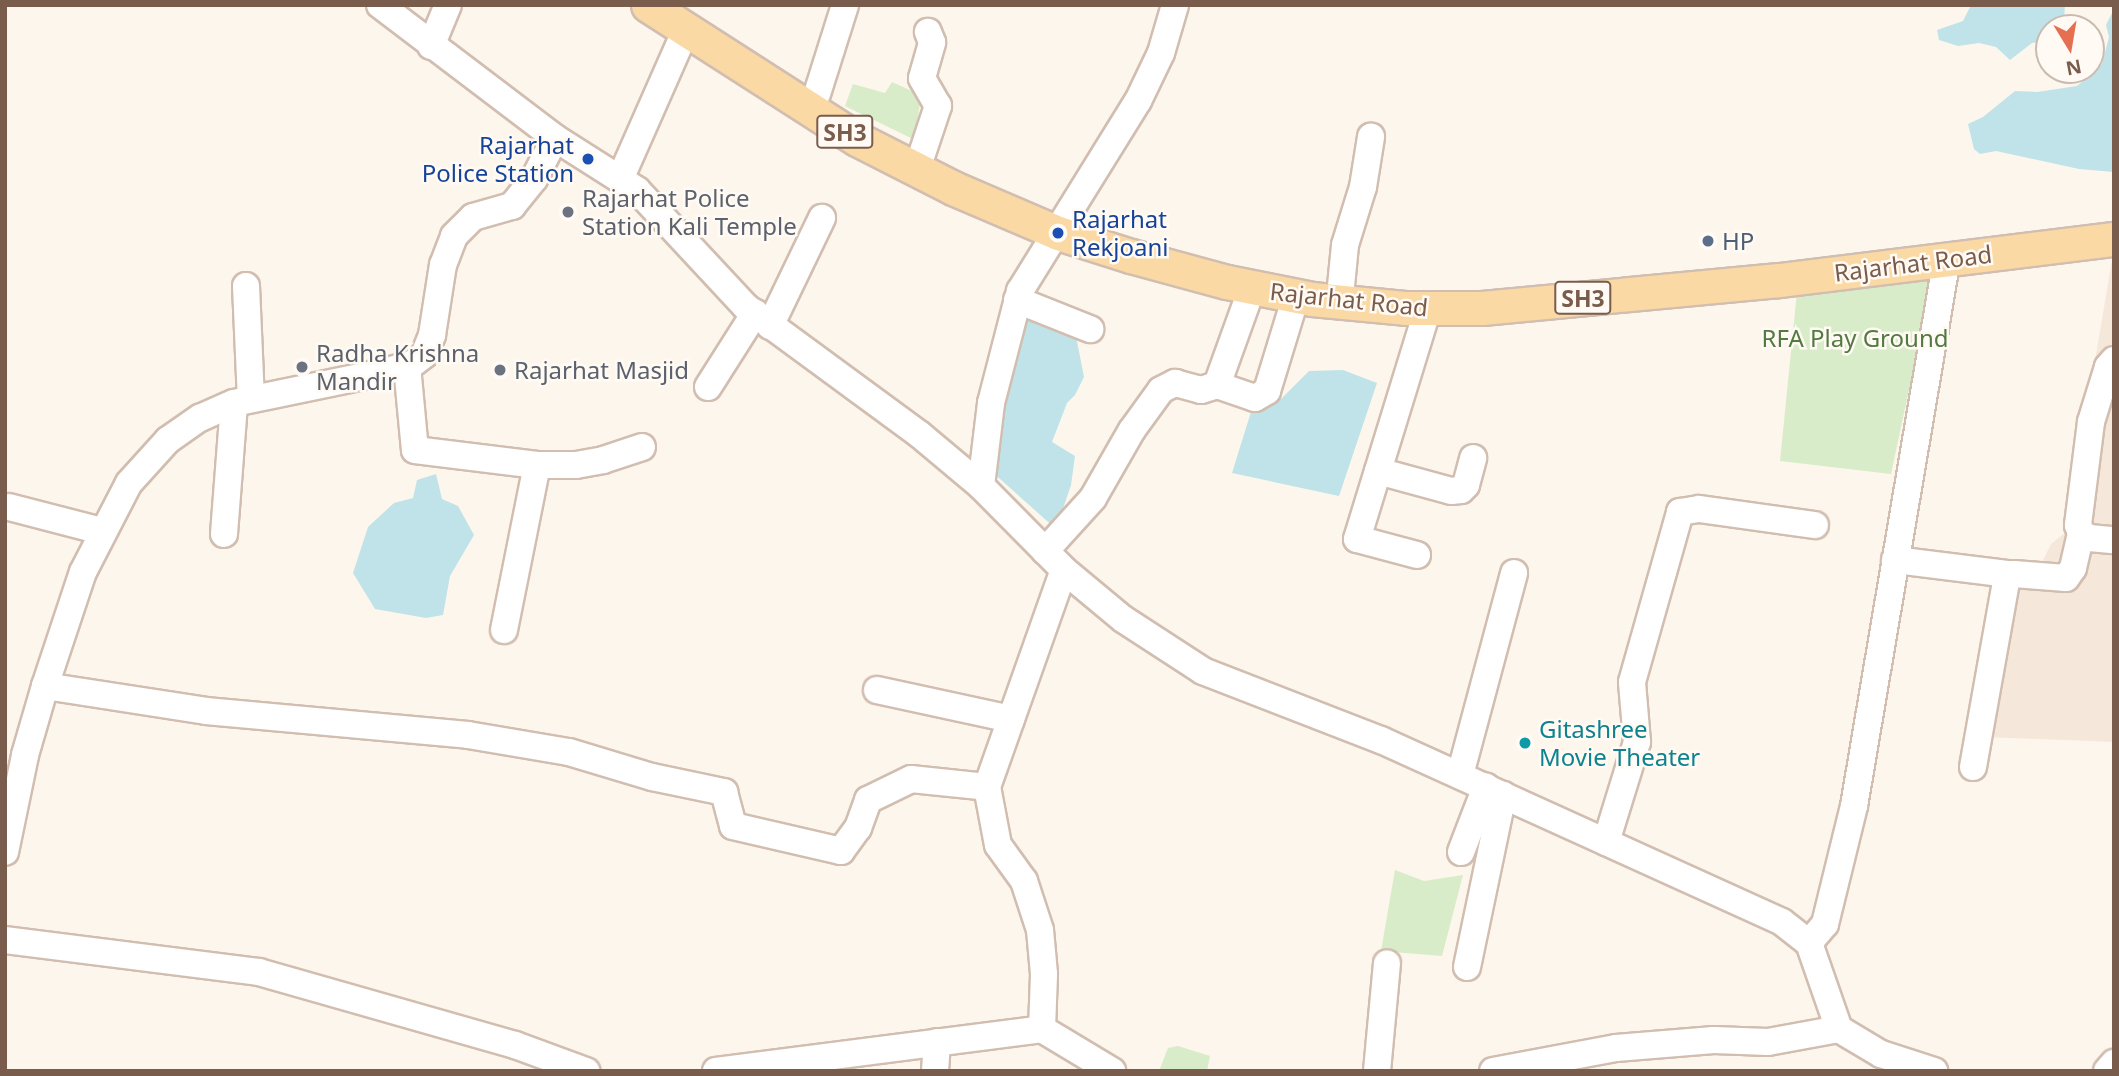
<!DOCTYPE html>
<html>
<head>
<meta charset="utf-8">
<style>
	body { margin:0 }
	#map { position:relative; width:2119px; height:1076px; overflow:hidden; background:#fdf6ec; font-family:"Noto Sans",sans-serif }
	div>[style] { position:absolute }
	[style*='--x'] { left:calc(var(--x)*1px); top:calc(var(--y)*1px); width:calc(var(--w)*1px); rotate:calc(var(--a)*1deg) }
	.residential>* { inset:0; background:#f5e8da }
	.green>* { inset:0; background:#d8ecc9 }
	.water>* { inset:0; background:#bfe3e8 }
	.roads { filter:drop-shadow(2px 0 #d1beb0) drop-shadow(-2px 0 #d1beb0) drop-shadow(0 2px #d1beb0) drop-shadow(0 -2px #d1beb0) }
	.minor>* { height:26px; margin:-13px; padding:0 13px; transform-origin:13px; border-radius:13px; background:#fff }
	.major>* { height:33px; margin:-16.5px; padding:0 16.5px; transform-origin:16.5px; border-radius:16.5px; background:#fbd9a5 }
	.dots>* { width:19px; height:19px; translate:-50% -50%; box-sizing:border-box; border:4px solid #fffaf3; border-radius:50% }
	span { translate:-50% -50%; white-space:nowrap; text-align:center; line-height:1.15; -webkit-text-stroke:5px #fffaf3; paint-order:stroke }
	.shield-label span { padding:2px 5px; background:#fffaf3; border:2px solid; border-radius:5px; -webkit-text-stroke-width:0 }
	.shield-label { font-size:23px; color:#7a5c4d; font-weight:700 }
	.transit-label { font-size:24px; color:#164399 }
	.right { translate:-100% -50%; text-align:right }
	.left { translate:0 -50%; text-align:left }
	.worship-label { font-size:24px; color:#5b616d }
	.service-label { font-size:24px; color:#4e5e75 }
	.street-label { font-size:24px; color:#7a5c4d }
	.park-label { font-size:24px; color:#537a41 }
	.culture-label { font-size:24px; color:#0d838f }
	.frame { position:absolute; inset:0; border:7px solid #7a5c4d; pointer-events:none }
	.north { position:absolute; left:2035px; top:14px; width:70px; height:70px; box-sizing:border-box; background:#fffaf3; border:2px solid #cabbb1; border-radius:50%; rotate:169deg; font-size:19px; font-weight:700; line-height:28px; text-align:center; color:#7a5c4d }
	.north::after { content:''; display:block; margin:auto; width:24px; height:32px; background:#e76f51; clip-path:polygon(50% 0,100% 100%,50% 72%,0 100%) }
</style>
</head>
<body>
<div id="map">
	<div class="residential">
		<i style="clip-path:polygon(2112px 260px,2114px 742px,1985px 737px,2025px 564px,2039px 568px,2051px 544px,2066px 532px)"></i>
	</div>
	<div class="green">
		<i style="clip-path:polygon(892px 82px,921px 95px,915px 140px,845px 106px,853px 84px,885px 93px)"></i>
		<i style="clip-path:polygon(1936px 263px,1891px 474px,1780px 461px,1798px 282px)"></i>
		<i style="clip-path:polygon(1395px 870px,1424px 881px,1463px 875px,1442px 956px,1381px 951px)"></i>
		<i style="clip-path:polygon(1178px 1046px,1210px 1056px,1207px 1071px,1159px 1071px,1168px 1048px)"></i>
	</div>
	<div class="water">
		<i style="clip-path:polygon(1971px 5px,2065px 5px,2064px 21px,2062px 28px,2049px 28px,2049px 40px,2032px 43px,2010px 60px,1996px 47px,1979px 43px,1958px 46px,1939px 40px,1937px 30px,1963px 21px)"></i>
		<i style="clip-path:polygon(2114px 9px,2114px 172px,2079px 169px,1996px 151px,1980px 154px,1974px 149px,1968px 124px,1983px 117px,2015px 91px,2037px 92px,2077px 86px,2102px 64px,2109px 37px,2106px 25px)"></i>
		<i style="clip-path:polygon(1022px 308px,1075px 331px,1084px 377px,1075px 395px,1067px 403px,1052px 442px,1075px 456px,1071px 485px,1056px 529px,990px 470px)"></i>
		<i style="clip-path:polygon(1343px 370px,1377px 383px,1339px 496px,1232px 473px,1255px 399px,1281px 399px,1309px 371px)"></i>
		<i style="clip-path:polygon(436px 474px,442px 499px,458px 506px,474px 535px,450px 576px,443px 615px,426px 618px,375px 609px,353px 573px,368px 527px,394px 503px,413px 498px,417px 480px)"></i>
	</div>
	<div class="roads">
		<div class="minor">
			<i style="--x:380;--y:5;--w:220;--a:37.2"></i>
			<i style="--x:555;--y:138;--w:97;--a:32.4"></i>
			<i style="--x:637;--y:190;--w:160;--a:47"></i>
			<i style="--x:746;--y:307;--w:215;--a:36.3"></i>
			<i style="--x:919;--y:434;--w:81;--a:40"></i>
			<i style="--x:981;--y:486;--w:118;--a:45.3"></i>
			<i style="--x:1064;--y:570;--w:77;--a:39.7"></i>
			<i style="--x:1123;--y:619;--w:95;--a:33"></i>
			<i style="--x:1203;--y:671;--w:191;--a:21.2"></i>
			<i style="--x:1381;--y:740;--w:440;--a:24.4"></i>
			<i style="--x:1782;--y:922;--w:34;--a:38"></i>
			<i style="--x:1809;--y:943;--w:91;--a:70.8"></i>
			<i style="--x:1839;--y:1029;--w:49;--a:30.8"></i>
			<i style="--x:1881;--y:1054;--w:56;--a:17.8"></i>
			<i style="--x:431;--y:46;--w:44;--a:-67.5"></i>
			<i style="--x:817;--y:94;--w:93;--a:-72.5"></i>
			<i style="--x:922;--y:154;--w:51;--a:-71.6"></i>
			<i style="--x:938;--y:106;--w:32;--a:-120"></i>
			<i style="--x:922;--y:78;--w:37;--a:-74"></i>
			<i style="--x:932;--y:42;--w:11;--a:-112"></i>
			<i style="--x:621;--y:177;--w:158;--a:-66.2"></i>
			<i style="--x:246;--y:286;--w:113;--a:87.5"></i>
			<i style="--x:1341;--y:286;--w:41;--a:-84.4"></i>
			<i style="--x:1345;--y:245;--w:61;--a:-72.8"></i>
			<i style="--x:1363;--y:187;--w:51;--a:-80.9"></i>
			<i style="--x:1017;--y:300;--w:79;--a:21.7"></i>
			<i style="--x:770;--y:326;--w:120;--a:-64.3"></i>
			<i style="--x:2114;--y:360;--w:9;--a:131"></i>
			<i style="--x:2108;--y:367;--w:58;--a:107.2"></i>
			<i style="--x:2091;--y:422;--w:104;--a:97.2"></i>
			<i style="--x:2078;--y:525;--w:9;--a:69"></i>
			<i style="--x:2081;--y:533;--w:9;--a:32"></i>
			<i style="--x:2089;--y:538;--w:25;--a:5"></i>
			<i style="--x:407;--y:366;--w:84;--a:84.6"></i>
			<i style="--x:415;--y:450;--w:123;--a:7"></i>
			<i style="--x:537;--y:465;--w:39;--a:0"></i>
			<i style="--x:576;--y:465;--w:27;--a:-10"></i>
			<i style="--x:603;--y:460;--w:41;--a:-18.4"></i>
			<i style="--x:1217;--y:385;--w:40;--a:18.9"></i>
			<i style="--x:1255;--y:398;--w:14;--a:-30"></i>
			<i style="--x:1267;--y:391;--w:99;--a:-73"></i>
			<i style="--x:708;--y:387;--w:88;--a:-57.6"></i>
			<i style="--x:1378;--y:471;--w:76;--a:15.3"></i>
			<i style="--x:1451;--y:491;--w:10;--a:-6"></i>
			<i style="--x:1461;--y:490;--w:7;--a:-45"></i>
			<i style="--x:1466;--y:485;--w:28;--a:-75"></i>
			<i style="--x:981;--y:486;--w:84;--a:-83.1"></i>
			<i style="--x:991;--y:403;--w:116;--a:-75.5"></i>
			<i style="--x:1020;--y:291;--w:224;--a:-58.2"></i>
			<i style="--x:1138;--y:101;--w:53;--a:-64.4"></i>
			<i style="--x:1161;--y:53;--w:50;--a:-73.7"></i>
			<i style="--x:9;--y:507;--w:96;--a:14.5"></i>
			<i style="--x:224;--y:534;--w:131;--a:-85.6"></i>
			<i style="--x:1045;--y:551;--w:72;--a:-47.8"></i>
			<i style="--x:1093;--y:498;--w:78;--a:-60.2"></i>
			<i style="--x:1132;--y:430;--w:49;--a:-54.1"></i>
			<i style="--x:1161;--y:390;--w:16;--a:-27"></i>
			<i style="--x:1175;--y:383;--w:27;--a:15"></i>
			<i style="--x:1201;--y:390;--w:17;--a:-17"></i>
			<i style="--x:1217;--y:385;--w:103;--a:-70.2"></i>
			<i style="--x:1417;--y:555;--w:62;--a:-165.1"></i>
			<i style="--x:1357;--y:539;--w:242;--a:-72.9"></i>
			<i style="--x:1895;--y:560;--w:114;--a:7.1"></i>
			<i style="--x:504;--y:630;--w:168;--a:-78.7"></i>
			<i style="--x:45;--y:686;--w:163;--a:8.8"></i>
			<i style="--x:206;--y:711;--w:263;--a:5.2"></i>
			<i style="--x:468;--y:735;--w:102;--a:9.6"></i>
			<i style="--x:569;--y:752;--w:87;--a:16.8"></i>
			<i style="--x:652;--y:777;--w:74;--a:11.8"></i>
			<i style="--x:724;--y:792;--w:35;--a:75"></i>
			<i style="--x:733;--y:826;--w:111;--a:13"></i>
			<i style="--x:841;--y:851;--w:29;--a:-54"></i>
			<i style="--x:858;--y:828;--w:30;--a:-70"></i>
			<i style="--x:868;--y:800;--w:48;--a:-26"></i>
			<i style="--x:911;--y:779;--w:76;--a:6"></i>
			<i style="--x:877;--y:690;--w:137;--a:12.2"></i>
			<i style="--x:1973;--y:767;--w:194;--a:-79.9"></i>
			<i style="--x:2007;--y:576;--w:7;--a:-16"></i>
			<i style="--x:2014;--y:574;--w:52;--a:4.4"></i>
			<i style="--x:2066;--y:578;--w:12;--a:-55"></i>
			<i style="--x:2073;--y:568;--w:36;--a:-77"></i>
			<i style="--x:1460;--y:775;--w:209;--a:-75"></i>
			<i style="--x:1606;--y:842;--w:105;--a:-72.8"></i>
			<i style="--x:1637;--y:742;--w:60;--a:-94.8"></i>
			<i style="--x:1632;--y:682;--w:177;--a:-74.2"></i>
			<i style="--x:1680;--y:512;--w:19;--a:-9"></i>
			<i style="--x:1699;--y:509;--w:117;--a:7.9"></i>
			<i style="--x:5;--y:852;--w:99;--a:-78.3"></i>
			<i style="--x:25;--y:755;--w:72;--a:-73.8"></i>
			<i style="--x:45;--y:686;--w:120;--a:-71.6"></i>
			<i style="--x:83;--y:572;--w:100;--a:-62.7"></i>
			<i style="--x:129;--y:483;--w:58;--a:-47.8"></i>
			<i style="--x:168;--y:440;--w:39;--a:-35"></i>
			<i style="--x:200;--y:418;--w:37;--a:-24"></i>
			<i style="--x:234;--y:403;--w:153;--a:-11.7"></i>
			<i style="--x:384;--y:372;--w:29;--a:-16"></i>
			<i style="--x:412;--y:364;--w:15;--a:-37"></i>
			<i style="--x:424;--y:355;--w:22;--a:-68"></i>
			<i style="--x:432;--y:335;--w:71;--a:-81.1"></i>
			<i style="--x:443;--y:265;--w:31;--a:-69"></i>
			<i style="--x:454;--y:236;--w:27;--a:-45"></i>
			<i style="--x:473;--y:217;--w:41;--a:-15.8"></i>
			<i style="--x:512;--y:206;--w:35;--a:-51"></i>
			<i style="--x:534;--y:179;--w:46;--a:-62.9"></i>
			<i style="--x:1461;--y:852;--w:70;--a:-69"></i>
			<i style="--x:5;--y:940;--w:256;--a:7.2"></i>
			<i style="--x:259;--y:972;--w:266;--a:15.9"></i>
			<i style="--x:515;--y:1045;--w:76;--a:20.1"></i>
			<i style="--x:1809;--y:943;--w:25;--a:-50"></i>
			<i style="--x:1825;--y:924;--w:122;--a:-76.2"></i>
			<i style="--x:1854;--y:806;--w:556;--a:-80.37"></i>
			<i style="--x:1467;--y:967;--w:176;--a:-78.2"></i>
			<i style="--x:1042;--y:1029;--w:55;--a:-87.9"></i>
			<i style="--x:1044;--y:974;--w:44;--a:-95.2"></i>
			<i style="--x:1040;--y:930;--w:52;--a:-108.1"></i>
			<i style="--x:1024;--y:881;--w:44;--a:-125.8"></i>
			<i style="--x:998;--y:845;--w:59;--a:-100.7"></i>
			<i style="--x:987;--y:787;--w:230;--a:-70.5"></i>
			<i style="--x:716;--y:1071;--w:329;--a:-7.3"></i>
			<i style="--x:1042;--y:1029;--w:82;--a:31"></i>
			<i style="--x:935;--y:1071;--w:29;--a:-86"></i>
			<i style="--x:1377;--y:1071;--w:108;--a:-84.7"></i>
			<i style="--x:1493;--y:1071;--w:125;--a:-10.6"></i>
			<i style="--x:1616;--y:1048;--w:98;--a:-4.7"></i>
			<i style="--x:1714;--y:1040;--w:54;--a:2.1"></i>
			<i style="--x:1768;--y:1042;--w:72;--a:-10.4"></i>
			<i style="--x:2107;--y:1071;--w:11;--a:-49"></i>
		</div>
		<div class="major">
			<i style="--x:648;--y:5;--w:248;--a:32.7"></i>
			<i style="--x:857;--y:139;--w:108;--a:27"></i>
			<i style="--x:953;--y:188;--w:114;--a:23.2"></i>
			<i style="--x:1058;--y:233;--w:77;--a:17.5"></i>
			<i style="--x:1131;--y:256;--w:99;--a:15.2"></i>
			<i style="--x:1227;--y:282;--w:87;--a:11.3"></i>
			<i style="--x:1312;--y:299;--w:93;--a:5.5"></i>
			<i style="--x:1405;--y:308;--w:77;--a:0"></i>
			<i style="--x:1482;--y:308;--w:298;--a:-5.4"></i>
			<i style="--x:1779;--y:280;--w:337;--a:-7"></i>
		</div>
	</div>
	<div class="dots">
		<i style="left:588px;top:159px;background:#1a4fb4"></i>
		<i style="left:568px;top:212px;background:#6b7280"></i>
		<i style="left:1058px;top:233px;background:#1a4fb4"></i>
		<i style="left:1708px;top:241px;background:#5c6f8a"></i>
		<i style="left:302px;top:367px;background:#6b7280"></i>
		<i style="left:500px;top:370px;background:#6b7280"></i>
		<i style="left:1525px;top:743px;background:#0f9aa8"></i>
	</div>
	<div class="shield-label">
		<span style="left:845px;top:132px">SH3</span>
		<span style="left:1583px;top:298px">SH3</span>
	</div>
	<div class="transit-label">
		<span class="right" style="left:574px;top:159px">Rajarhat<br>Police Station</span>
		<span class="left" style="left:1072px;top:233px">Rajarhat<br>Rekjoani</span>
	</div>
	<div class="worship-label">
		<span class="left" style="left:582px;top:212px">Rajarhat Police<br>Station Kali Temple</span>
		<span class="left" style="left:316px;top:367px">Radha Krishna<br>Mandir</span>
		<span class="left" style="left:514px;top:370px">Rajarhat Masjid</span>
	</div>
	<div class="service-label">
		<span class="left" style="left:1722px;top:241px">HP</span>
	</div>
	<div class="street-label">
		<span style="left:1913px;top:263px;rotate:-7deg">Rajarhat Road</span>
		<span style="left:1349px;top:299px;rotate:6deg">Rajarhat Road</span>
	</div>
	<div class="park-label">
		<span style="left:1855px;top:338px">RFA Play Ground</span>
	</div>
	<div class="culture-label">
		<span class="left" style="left:1539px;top:743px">Gitashree<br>Movie Theater</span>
	</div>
	<div class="frame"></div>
	<div class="north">N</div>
</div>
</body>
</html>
